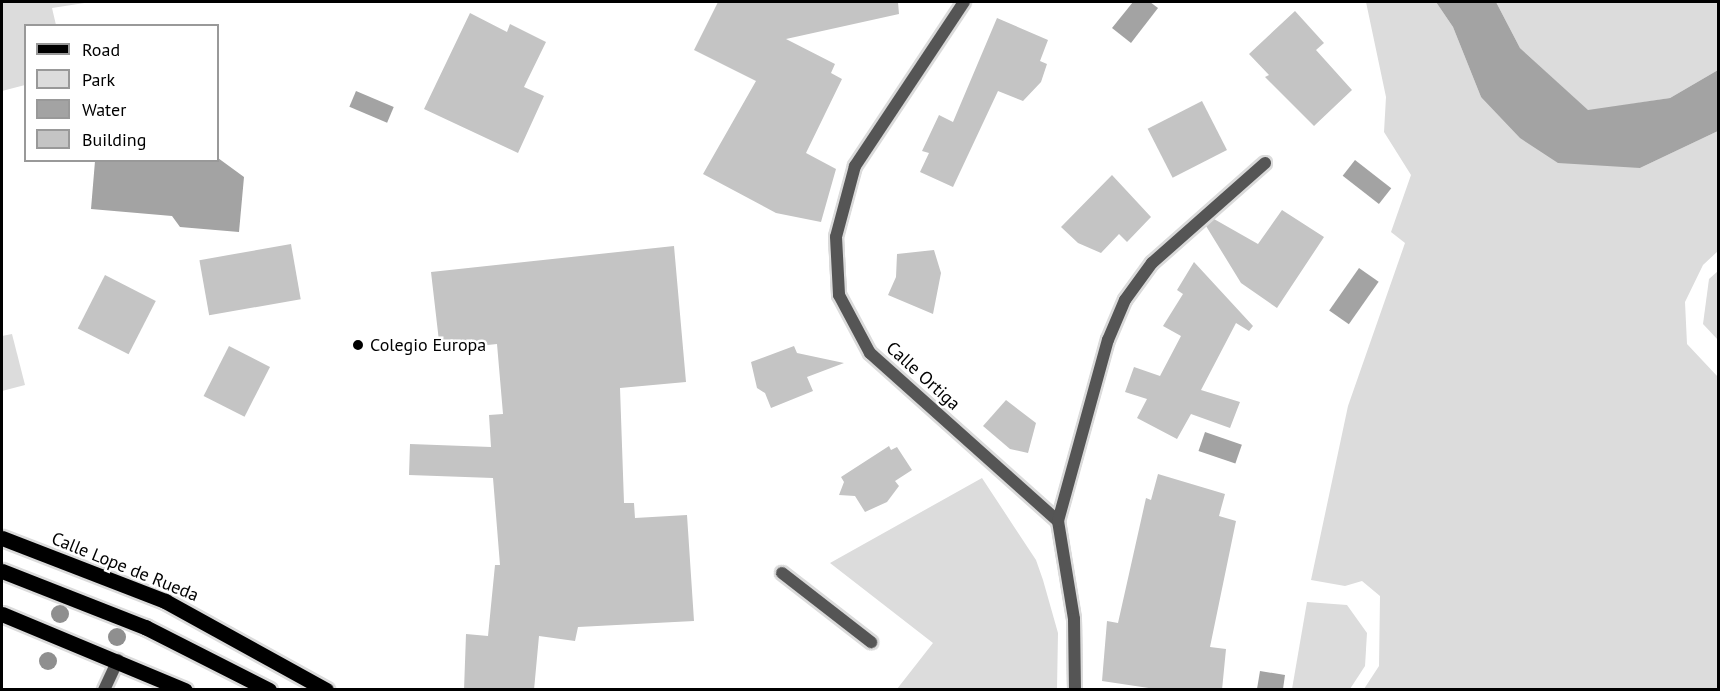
<!DOCTYPE html>
<html>
<head>
<meta charset="utf-8">
<style>
	body { margin:0 }
	#map { position:relative; width:1720px; height:691px; overflow:hidden; background:#fff; font-family:"PT Sans",sans-serif }
	div>[style] { position:absolute }
	[style*='--x'] { left:calc(var(--x)*1px); top:calc(var(--y)*1px); width:calc(var(--w)*1px); rotate:calc(var(--a)*1deg) }
	.green>* { inset:0; background:#dcdcdc }
	.water>* { inset:0; background:#a3a3a3; transform-origin:0 0 }
	.building>* { inset:0; background:#c4c4c4; transform-origin:0 0 }
	.roads { filter:drop-shadow(2px 0 #dbdbdb) drop-shadow(-2px 0 #dbdbdb) drop-shadow(0 2px #dbdbdb) drop-shadow(0 -2px #dbdbdb) }
	.service>* { height:12px; margin:-6px; padding:0 6px; transform-origin:6px; border-radius:6px; background:#555 }
	.minor>* { height:12px; margin:-6px; padding:0 6px; transform-origin:6px; border-radius:6px; background:#555 }
	.primary>* { height:15px; margin:-7.5px; padding:0 7.5px; transform-origin:7.5px; border-radius:7.5px; background:#000 }
	.trees>* { width:18px; height:18px; margin:-9px; border-radius:50%; background:#8f8f8f }
	.dots>* { width:16px; height:16px; translate:-50% -50%; box-sizing:border-box; border:3px solid #fff; border-radius:50% }
	span { translate:-50% -50%; white-space:nowrap; text-align:center; line-height:1.15; -webkit-text-stroke:5px #fff; paint-order:stroke }
	.poi-label { font-size:18px; color:#000 }
	.left { translate:0 -50%; text-align:left }
	.street-label { font-size:18px; color:#000 }
	.frame { position:absolute; inset:0; border:3px solid #000; pointer-events:none }
	.legend { position:absolute; left:24px; top:24px; width:195px; height:138px; box-sizing:border-box; background:#fff; border:2px solid #999; margin:0; padding:8px 10px; list-style:none; font-size:18px; color:#000 }
	.legend li { display:flex; align-items:center; gap:12px; height:30px }
	.legend b { width:30px; border:2px solid #999 }
</style>
</head>
<body>
<div id="map">
	<div class="green">
		<i style="clip-path:polygon(2px 2px,91px 2px,52px 8px,56px 25px,26px 26px,25px 85px,2px 91px)"></i>
		<i style="clip-path:polygon(1366px 2px,1436px 2px,1453px 27px,1481px 97px,1640px 168px,1718px 131px,1718px 251px,1703px 265px,1685px 302px,1687px 344px,1718px 377px,1718px 689px,1364px 689px,1379px 666px,1380px 596px,1362px 581px,1345px 586px,1311px 580px,1348px 406px,1405px 243px,1391px 232px,1411px 175px,1384px 132px,1386px 97px)"></i>
		<i style="clip-path:polygon(1496px 2px,1718px 2px,1718px 70px,1670px 98px,1588px 111px,1520px 48px)"></i>
		<i style="clip-path:polygon(1718px 271px,1718px 340px,1703px 324px,1709px 279px)"></i>
		<i style="clip-path:polygon(12px 334px,25px 385px,2px 391px,2px 336px)"></i>
		<i style="clip-path:polygon(982px 478px,1036px 560px,1043px 580px,1058px 633px,1057px 689px,897px 689px,933px 643px,830px 563px)"></i>
		<i style="clip-path:polygon(1307px 602px,1347px 605px,1367px 633px,1365px 666px,1350px 689px,1292px 689px)"></i>
	</div>
	<div class="water">
		<i style="clip-path:polygon(1133px 2px,1150px 2px,1158px 8px,1131px 43px,1112px 28px)"></i>
		<i style="clip-path:polygon(1436px 2px,1496px 2px,1520px 48px,1588px 110px,1670px 98px,1718px 70px,1718px 131px,1640px 168px,1558px 163px,1520px 138px,1481px 97px,1453px 27px)"></i>
		<i style="left:356px;top:91px;width:41px;height:17px;rotate:23deg"></i>
		<i style="clip-path:polygon(218px 158px,244px 177px,239px 232px,180px 227px,172px 216px,91px 209px,95px 161px)"></i>
		<i style="left:1355px;top:160px;width:46px;height:20px;rotate:38deg"></i>
		<i style="left:1359px;top:268px;width:24px;height:52px;rotate:35deg"></i>
		<i style="left:1205px;top:432px;width:39px;height:20px;rotate:19deg"></i>
		<i style="clip-path:polygon(1260px 671px,1285px 675px,1283px 689px,1257px 689px)"></i>
	</div>
	<div class="building">
		<i style="clip-path:polygon(718px 2px,898px 2px,899px 14px,786px 39px,835px 64px,831px 73px,842px 79px,806px 153px,836px 169px,821px 222px,776px 213px,703px 174px,756px 81px,694px 50px)"></i>
		<i style="clip-path:polygon(1295px 11px,1324px 43px,1316px 50px,1352px 90px,1314px 126px,1265px 77px,1269px 75px,1249px 54px)"></i>
		<i style="clip-path:polygon(470px 13px,507px 32px,510px 24px,546px 42px,524px 87px,544px 96px,518px 153px,424px 109px)"></i>
		<i style="clip-path:polygon(997px 18px,1048px 40px,1040px 61px,1047px 64px,1041px 82px,1023px 101px,998px 91px,953px 187px,920px 172px,929px 153px,922px 151px,939px 115px,953px 122px)"></i>
		<i style="left:1202px;top:101px;width:55px;height:61px;rotate:63deg"></i>
		<i style="clip-path:polygon(1112px 175px,1151px 217px,1127px 242px,1119px 234px,1101px 253px,1078px 243px,1061px 227px)"></i>
		<i style="clip-path:polygon(1282px 210px,1324px 237px,1277px 308px,1241px 283px,1206px 226px,1214px 219px,1258px 244px)"></i>
		<i style="left:291px;top:244px;width:56px;height:93px;rotate:80deg"></i>
		<i style="clip-path:polygon(674px 246px,686px 382px,620px 388px,624px 503px,634px 503px,635px 518px,687px 515px,694px 621px,578px 627px,575px 641px,539px 636px,534px 690px,464px 690px,466px 634px,488px 636px,495px 565px,500px 565px,493px 478px,409px 475px,410px 444px,491px 447px,489px 415px,503px 414px,497px 344px,440px 350px,431px 272px)"></i>
		<i style="clip-path:polygon(934px 250px,941px 273px,933px 314px,888px 295px,896px 277px,897px 254px)"></i>
		<i style="clip-path:polygon(1194px 262px,1253px 326px,1249px 331px,1236px 323px,1201px 390px,1240px 402px,1230px 428px,1191px 414px,1177px 439px,1137px 418px,1147px 399px,1125px 392px,1134px 367px,1160px 376px,1181px 336px,1163px 326px,1183px 294px,1177px 290px)"></i>
		<i style="left:105px;top:275px;width:57px;height:60px;rotate:27deg"></i>
		<i style="left:229px;top:346px;width:46px;height:56px;rotate:27deg"></i>
		<i style="clip-path:polygon(794px 346px,797px 353px,844px 363px,807px 377px,813px 391px,771px 408px,765px 393px,757px 388px,751px 362px)"></i>
		<i style="clip-path:polygon(1006px 400px,1036px 423px,1028px 453px,1010px 449px,983px 426px)"></i>
		<i style="clip-path:polygon(889px 446px,891px 450px,897px 447px,912px 470px,895px 481px,899px 486px,887px 502px,865px 512px,855px 496px,839px 495px,844px 482px,841px 477px)"></i>
		<i style="clip-path:polygon(1158px 474px,1225px 494px,1219px 516px,1236px 521px,1210px 647px,1226px 649px,1222px 690px,1162px 690px,1102px 681px,1107px 621px,1118px 623px,1146px 498px,1151px 500px)"></i>
	</div>
	<div class="roads">
		<div class="service">
			<i style="--x:782;--y:573;--w:113;--a:37.8"></i>
			<i style="--x:104;--y:690;--w:33;--a:-65"></i>
		</div>
		<div class="minor">
			<i style="--x:964;--y:2;--w:197;--a:123.6"></i>
			<i style="--x:855;--y:166;--w:73;--a:105"></i>
			<i style="--x:836;--y:237;--w:58;--a:87"></i>
			<i style="--x:839;--y:295;--w:66;--a:61.9"></i>
			<i style="--x:870;--y:353;--w:252;--a:41.8"></i>
			<i style="--x:1058;--y:521;--w:99;--a:80.7"></i>
			<i style="--x:1074;--y:619;--w:71;--a:89.2"></i>
			<i style="--x:1058;--y:521;--w:188;--a:-74.6"></i>
			<i style="--x:1108;--y:340;--w:43;--a:-67"></i>
			<i style="--x:1125;--y:300;--w:46;--a:-53.9"></i>
			<i style="--x:1152;--y:263;--w:151;--a:-41.5"></i>
		</div>
		<div class="primary">
			<i style="--x:2;--y:538;--w:175;--a:21.1"></i>
			<i style="--x:165;--y:601;--w:184;--a:28.9"></i>
			<i style="--x:2;--y:571;--w:154;--a:21.4"></i>
			<i style="--x:145;--y:627;--w:139;--a:26.9"></i>
			<i style="--x:2;--y:614;--w:198;--a:22.6"></i>
		</div>
	</div>
	<div class="trees">
		<i style="left:60px;top:614px"></i>
		<i style="left:117px;top:637px"></i>
		<i style="left:48px;top:661px"></i>
	</div>
	<div class="dots">
		<i style="left:358px;top:345px;background:#000"></i>
	</div>
	<div class="poi-label">
		<span class="left" style="left:370px;top:345px">Colegio Europa</span>
	</div>
	<div class="street-label">
		<span style="left:923px;top:376px;rotate:42deg">Calle Ortiga</span>
		<span style="left:125px;top:567px;rotate:22deg">Calle Lope de Rueda</span>
	</div>
	<div class="frame"></div>
	<ul class="legend">
	<li><b style="height:8px;background:#000"></b>Road</li>
	<li><b style="height:16px;background:#dcdcdc"></b>Park</li>
	<li><b style="height:16px;background:#a3a3a3"></b>Water</li>
	<li><b style="height:16px;background:#c4c4c4"></b>Building</li>
	</ul>
</div>
</body>
</html>
